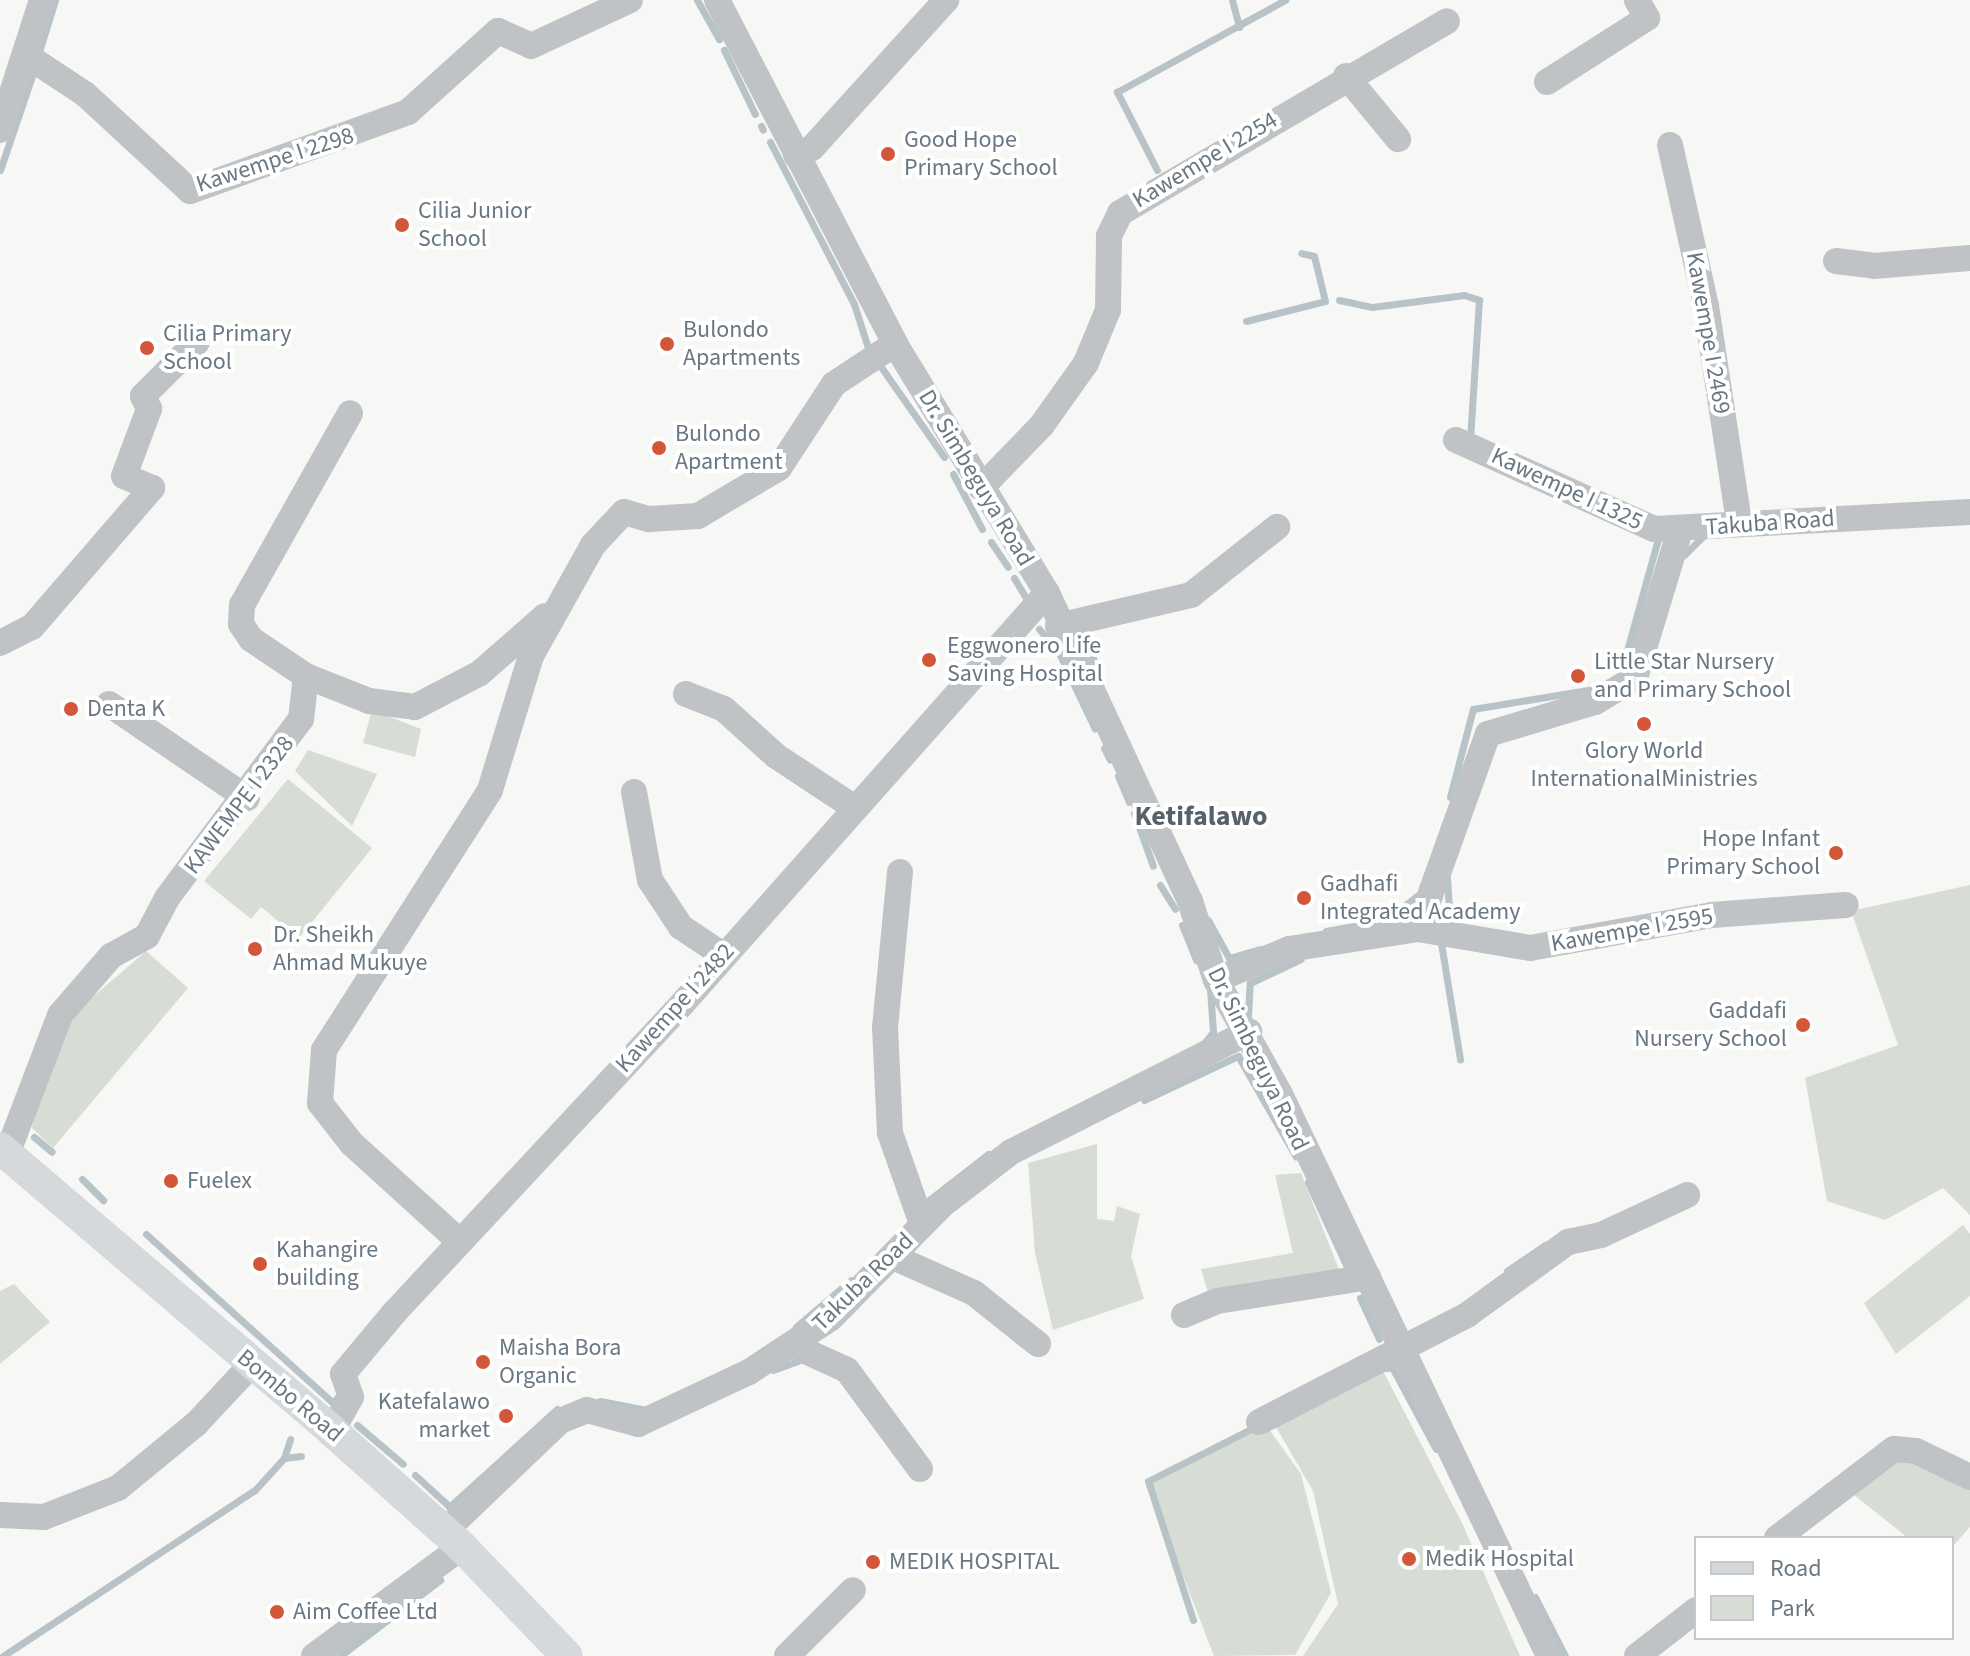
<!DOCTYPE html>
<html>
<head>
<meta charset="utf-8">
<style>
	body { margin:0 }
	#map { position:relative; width:1970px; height:1656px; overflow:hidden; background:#f7f7f5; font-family:"Source Sans 3",sans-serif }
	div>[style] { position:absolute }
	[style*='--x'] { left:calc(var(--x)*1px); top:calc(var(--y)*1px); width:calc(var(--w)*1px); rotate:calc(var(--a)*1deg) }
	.green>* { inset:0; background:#d7dcd4 }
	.stream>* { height:7px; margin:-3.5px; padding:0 3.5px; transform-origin:3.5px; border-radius:3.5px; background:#b7c3c6 }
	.minor>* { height:26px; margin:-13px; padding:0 13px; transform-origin:13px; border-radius:13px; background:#bfc3c6 }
	.major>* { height:32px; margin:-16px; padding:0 16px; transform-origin:16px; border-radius:16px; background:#d5d9dc }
	.dots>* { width:22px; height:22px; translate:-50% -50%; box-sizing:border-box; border:4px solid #fff; border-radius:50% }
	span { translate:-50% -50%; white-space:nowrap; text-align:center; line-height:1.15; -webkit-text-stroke:8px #fff; paint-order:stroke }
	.poi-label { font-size:24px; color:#697883 }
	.left { translate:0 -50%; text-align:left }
	.right { translate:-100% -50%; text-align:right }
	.street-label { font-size:24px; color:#697883 }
	.quarter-label { font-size:28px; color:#566169; font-weight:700 }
	.legend { position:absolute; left:1694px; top:1536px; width:260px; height:104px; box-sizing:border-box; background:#fff; border:2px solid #c3c9cd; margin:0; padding:10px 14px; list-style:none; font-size:24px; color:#697883 }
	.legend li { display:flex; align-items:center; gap:16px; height:40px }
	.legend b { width:40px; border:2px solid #c3c9cd }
</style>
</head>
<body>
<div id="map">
	<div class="green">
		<i style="clip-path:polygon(372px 710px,421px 729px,415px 757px,363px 743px)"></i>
		<i style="clip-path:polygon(308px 750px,377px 774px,352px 826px,295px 771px)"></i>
		<i style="clip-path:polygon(288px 779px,372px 848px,299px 938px,261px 907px,251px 919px,204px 881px)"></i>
		<i style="clip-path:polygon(1970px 885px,1970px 1215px,1943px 1188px,1885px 1220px,1827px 1201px,1805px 1078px,1898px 1045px,1851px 911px)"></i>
		<i style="clip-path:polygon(146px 951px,188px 988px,53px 1148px,32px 1128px,41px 1071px,80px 1008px)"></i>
		<i style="clip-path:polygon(1097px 1144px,1097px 1219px,1114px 1221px,1117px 1206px,1140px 1214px,1131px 1256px,1144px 1299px,1053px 1330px,1035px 1253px,1028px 1163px)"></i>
		<i style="clip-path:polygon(1301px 1173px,1340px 1272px,1210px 1299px,1201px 1269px,1293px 1253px,1275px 1175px)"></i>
		<i style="clip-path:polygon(1963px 1225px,1970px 1234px,1970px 1296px,1896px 1354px,1864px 1303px)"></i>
		<i style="clip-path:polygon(14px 1284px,50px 1322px,0 1364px,0 1291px)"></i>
		<i style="clip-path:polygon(1382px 1369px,1462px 1523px,1520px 1656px,1303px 1656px,1338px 1604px,1313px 1491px,1276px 1427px)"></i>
		<i style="clip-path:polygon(1266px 1425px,1301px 1474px,1331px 1593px,1295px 1655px,1214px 1656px,1146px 1480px)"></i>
		<i style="clip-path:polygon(1894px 1453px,1970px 1487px,1970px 1527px,1952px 1547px,1952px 1538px,1908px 1538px,1853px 1494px)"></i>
	</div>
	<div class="stream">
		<i style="--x:697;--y:0;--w:45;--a:60.6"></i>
		<i style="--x:1232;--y:0;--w:28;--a:75"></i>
		<i style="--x:724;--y:50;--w:71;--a:64.2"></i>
		<i style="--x:38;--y:55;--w:58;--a:-72.8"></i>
		<i style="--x:761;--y:126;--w:4;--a:63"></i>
		<i style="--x:770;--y:142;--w:182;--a:62.6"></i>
		<i style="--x:854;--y:304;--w:49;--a:72.3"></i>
		<i style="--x:0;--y:170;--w:109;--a:-71.2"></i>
		<i style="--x:1157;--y:170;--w:88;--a:-117.1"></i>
		<i style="--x:1117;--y:92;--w:192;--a:-28.7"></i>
		<i style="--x:1339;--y:300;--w:34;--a:12"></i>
		<i style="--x:1372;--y:307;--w:93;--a:-7.4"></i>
		<i style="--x:1464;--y:295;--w:16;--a:18"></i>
		<i style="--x:1479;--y:300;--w:138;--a:93.7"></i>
		<i style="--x:1246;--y:321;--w:81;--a:-14.2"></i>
		<i style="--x:1325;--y:301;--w:46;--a:-103.7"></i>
		<i style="--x:1314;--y:256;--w:13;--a:-167"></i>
		<i style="--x:881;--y:367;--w:110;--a:55"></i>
		<i style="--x:953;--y:474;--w:62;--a:62.2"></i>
		<i style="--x:991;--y:542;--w:30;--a:56"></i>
		<i style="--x:1684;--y:555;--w:27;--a:-45"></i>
		<i style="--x:1014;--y:578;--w:29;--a:59"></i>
		<i style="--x:1083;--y:627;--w:45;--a:72"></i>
		<i style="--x:1039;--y:629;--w:29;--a:49"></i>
		<i style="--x:1058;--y:651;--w:86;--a:64.6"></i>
		<i style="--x:1623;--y:665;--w:138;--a:-74.5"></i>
		<i style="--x:1104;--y:748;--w:13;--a:63"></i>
		<i style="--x:1118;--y:776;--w:28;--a:67"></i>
		<i style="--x:1450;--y:797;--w:91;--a:-75.4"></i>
		<i style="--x:1473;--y:709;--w:129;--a:-9.4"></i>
		<i style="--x:1134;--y:813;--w:56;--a:70.3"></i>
		<i style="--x:1447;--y:878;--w:47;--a:86.3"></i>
		<i style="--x:1160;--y:885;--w:28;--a:58"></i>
		<i style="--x:1208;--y:920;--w:43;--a:61.1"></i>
		<i style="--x:1229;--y:958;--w:32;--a:-16"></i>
		<i style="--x:1182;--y:925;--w:38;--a:68"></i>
		<i style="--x:1326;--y:931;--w:61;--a:-10.4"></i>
		<i style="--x:1386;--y:920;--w:46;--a:-37.9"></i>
		<i style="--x:1441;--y:943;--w:118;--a:80.7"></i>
		<i style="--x:1248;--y:1016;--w:33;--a:-87"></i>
		<i style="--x:1250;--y:983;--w:56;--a:-25.2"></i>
		<i style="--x:1205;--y:1042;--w:13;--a:-51"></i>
		<i style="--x:1213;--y:1032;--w:43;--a:-94"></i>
		<i style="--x:1144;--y:1100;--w:104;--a:-25.1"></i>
		<i style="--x:1238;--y:1056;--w:116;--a:60.1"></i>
		<i style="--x:34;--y:1137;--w:23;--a:40"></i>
		<i style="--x:82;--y:1179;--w:30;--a:45"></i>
		<i style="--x:1308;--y:1182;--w:96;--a:65.3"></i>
		<i style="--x:929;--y:1200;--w:75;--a:-37.9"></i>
		<i style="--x:146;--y:1234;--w:252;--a:42.1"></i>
		<i style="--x:333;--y:1403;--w:10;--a:-53"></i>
		<i style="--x:1507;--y:1271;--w:46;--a:-34.4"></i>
		<i style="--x:1360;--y:1298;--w:45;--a:65.1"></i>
		<i style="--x:796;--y:1327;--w:72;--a:-40.5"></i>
		<i style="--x:1386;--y:1368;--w:6;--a:-9"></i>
		<i style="--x:1392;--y:1367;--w:93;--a:61.8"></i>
		<i style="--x:773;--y:1370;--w:32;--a:-20"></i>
		<i style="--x:600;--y:1401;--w:47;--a:11.1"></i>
		<i style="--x:357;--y:1425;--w:60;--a:40.3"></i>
		<i style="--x:284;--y:1458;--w:20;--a:-72"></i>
		<i style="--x:415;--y:1475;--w:49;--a:42.5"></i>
		<i style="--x:449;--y:1507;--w:146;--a:-42.2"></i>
		<i style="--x:1535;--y:1597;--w:66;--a:63"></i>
		<i style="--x:1193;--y:1620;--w:146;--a:-107.9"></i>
		<i style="--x:1148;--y:1481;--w:120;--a:-26.8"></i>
		<i style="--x:3;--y:1656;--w:302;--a:-33.4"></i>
		<i style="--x:255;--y:1490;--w:43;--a:-47.8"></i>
		<i style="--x:284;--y:1458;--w:17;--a:-7"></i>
		<i style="--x:340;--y:1656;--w:126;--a:-37.2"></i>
	</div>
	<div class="minor">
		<i style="--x:717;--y:0;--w:387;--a:62.6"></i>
		<i style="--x:895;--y:344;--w:292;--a:58.6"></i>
		<i style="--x:1047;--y:593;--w:340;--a:65.1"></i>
		<i style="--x:1190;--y:901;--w:83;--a:71.8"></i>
		<i style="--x:1216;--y:980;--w:131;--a:60.7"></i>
		<i style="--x:1280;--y:1094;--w:623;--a:64.42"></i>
		<i style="--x:29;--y:57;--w:67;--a:33.5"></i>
		<i style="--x:85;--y:94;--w:143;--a:42.7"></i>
		<i style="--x:190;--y:191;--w:232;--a:-19.9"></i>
		<i style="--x:408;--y:112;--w:121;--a:-42"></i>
		<i style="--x:498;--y:31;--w:36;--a:24"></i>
		<i style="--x:531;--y:46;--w:109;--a:-24.9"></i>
		<i style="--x:1346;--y:76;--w:82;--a:50.5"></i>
		<i style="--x:1547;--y:82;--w:119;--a:-32.6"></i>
		<i style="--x:1647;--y:18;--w:21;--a:-119"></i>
		<i style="--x:0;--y:130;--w:137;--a:-72.1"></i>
		<i style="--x:1670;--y:145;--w:165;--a:77.4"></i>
		<i style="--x:1706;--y:306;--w:219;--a:81.3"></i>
		<i style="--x:796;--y:155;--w:17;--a:-24"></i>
		<i style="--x:812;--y:148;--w:200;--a:-47.8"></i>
		<i style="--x:1836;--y:261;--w:38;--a:7"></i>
		<i style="--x:1874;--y:266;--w:96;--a:-4.8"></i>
		<i style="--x:1456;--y:440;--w:217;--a:24.2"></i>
		<i style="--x:1654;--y:529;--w:316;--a:-3.1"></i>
		<i style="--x:981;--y:488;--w:88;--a:-45.9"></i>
		<i style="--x:1042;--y:425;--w:76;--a:-54.6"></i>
		<i style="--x:1086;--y:363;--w:57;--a:-67.5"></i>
		<i style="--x:1108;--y:310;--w:74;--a:-89.2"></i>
		<i style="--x:1109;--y:236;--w:25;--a:-64"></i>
		<i style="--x:1120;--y:213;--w:379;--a:-30.4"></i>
		<i style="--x:1058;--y:626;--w:137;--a:-13.1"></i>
		<i style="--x:1191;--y:595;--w:110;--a:-38.3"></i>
		<i style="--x:0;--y:643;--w:36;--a:-27"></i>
		<i style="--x:32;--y:627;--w:184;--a:-49.2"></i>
		<i style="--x:152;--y:488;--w:30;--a:-157"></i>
		<i style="--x:124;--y:476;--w:72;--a:-69.5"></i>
		<i style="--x:149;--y:409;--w:14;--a:-115"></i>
		<i style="--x:143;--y:396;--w:76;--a:-45"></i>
		<i style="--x:306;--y:676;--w:68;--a:21.6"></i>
		<i style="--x:369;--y:701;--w:46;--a:7.4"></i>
		<i style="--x:415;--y:707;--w:73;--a:-27.6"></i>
		<i style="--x:480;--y:673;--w:86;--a:-41.2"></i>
		<i style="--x:686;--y:694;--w:41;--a:21.5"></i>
		<i style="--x:724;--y:709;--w:70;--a:42.1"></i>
		<i style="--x:776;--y:756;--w:95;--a:33.4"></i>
		<i style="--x:109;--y:704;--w:167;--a:34.3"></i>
		<i style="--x:634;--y:792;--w:89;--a:79.7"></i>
		<i style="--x:650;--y:880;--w:56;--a:56.6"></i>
		<i style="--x:681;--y:927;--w:50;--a:33.7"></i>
		<i style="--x:900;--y:872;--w:156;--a:95.5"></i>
		<i style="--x:885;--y:1027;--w:106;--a:87.3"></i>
		<i style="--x:890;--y:1133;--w:96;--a:70.6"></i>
		<i style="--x:1418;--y:929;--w:114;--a:9.6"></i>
		<i style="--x:1530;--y:948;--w:185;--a:-10.3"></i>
		<i style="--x:1712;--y:915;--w:134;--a:-4.3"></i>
		<i style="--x:1216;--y:980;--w:79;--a:-23"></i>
		<i style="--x:1289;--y:949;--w:131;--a:-8.8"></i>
		<i style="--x:1418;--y:929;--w:207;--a:-70.3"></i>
		<i style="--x:1488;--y:734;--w:112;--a:-16.7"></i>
		<i style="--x:1595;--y:702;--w:47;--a:-31"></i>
		<i style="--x:1635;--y:678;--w:155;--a:-73.1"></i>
		<i style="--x:7;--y:1154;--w:149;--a:-69.1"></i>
		<i style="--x:60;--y:1015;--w:78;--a:-49.2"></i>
		<i style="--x:111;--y:956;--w:41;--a:-29.1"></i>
		<i style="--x:147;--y:936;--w:43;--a:-62.2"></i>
		<i style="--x:167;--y:898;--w:224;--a:-53.2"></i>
		<i style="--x:301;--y:719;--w:43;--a:-83.4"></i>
		<i style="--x:306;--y:676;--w:66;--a:-146.1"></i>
		<i style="--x:251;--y:639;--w:18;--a:-124"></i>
		<i style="--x:241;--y:624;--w:19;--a:-87"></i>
		<i style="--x:242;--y:605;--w:220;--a:-60.6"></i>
		<i style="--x:458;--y:1240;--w:143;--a:-137.8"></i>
		<i style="--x:352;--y:1144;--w:52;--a:-128"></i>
		<i style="--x:320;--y:1103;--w:53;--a:-85.7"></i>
		<i style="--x:324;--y:1050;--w:308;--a:-57.4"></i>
		<i style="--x:490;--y:790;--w:140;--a:-73"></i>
		<i style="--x:531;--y:656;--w:127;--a:-60.8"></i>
		<i style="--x:593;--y:545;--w:45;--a:-46.8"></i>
		<i style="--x:624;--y:512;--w:26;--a:16"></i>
		<i style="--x:649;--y:519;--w:49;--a:-3.5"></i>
		<i style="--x:698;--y:516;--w:94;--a:-30.7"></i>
		<i style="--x:779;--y:468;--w:100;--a:-56.8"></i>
		<i style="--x:834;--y:384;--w:73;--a:-33.3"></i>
		<i style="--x:893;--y:1257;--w:89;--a:24"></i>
		<i style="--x:974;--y:1293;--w:82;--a:38.6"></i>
		<i style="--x:1184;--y:1315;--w:36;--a:-23"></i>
		<i style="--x:1217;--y:1301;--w:153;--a:-9"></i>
		<i style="--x:792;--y:1345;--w:60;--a:24.4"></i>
		<i style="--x:847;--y:1370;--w:123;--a:53.6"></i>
		<i style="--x:1259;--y:1422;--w:234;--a:-27.2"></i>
		<i style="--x:1467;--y:1315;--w:125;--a:-35.9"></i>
		<i style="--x:1568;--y:1242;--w:34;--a:-12"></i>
		<i style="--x:1601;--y:1235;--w:95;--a:-24.9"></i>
		<i style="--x:332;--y:1431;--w:39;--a:-61"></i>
		<i style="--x:351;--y:1397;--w:24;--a:-109"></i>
		<i style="--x:343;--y:1374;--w:80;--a:-50.1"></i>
		<i style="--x:394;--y:1313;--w:412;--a:-47"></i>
		<i style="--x:675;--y:1012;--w:560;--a:-48.4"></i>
		<i style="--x:0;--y:1515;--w:44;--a:2.6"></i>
		<i style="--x:44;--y:1517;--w:79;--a:-21.4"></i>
		<i style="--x:118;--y:1488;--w:101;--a:-39.4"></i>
		<i style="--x:196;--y:1424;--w:82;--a:-47"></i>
		<i style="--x:445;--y:1531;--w:159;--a:-43.7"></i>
		<i style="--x:560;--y:1421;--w:29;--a:-22"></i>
		<i style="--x:587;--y:1410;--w:53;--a:15.4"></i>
		<i style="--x:638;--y:1424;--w:123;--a:-25.1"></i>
		<i style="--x:749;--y:1372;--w:98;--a:-33.4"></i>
		<i style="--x:831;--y:1318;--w:158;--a:-45.5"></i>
		<i style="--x:942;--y:1205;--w:87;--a:-37.5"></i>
		<i style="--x:1011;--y:1152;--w:267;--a:-26.8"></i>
		<i style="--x:1777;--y:1538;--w:147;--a:-37.3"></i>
		<i style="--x:1894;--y:1449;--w:22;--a:5"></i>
		<i style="--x:1916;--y:1451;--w:60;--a:25.7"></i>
		<i style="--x:314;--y:1656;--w:184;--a:-36.4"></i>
		<i style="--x:787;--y:1656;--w:93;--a:-45"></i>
		<i style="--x:1637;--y:1656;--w:75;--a:-37.9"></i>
	</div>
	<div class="major">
		<i style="--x:0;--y:1148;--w:436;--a:40.4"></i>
		<i style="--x:332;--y:1431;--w:174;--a:41.7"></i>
		<i style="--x:462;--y:1547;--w:151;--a:46.1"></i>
	</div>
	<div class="dots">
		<i style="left:888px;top:154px;background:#d45638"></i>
		<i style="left:402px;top:225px;background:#d45638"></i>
		<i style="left:667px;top:344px;background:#d45638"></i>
		<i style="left:147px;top:348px;background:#d45638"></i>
		<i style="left:659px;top:448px;background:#d45638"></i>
		<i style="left:929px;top:660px;background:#d45638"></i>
		<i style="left:1578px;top:676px;background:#d45638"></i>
		<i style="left:71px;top:709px;background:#d45638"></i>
		<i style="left:1644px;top:724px;background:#d45638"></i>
		<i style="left:1836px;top:853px;background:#d45638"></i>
		<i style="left:1304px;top:898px;background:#d45638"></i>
		<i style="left:255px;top:949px;background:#d45638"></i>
		<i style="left:1803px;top:1025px;background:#d45638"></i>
		<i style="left:171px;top:1181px;background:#d45638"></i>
		<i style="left:260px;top:1264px;background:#d45638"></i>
		<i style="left:483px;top:1362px;background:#d45638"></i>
		<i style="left:506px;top:1416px;background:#d45638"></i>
		<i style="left:1409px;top:1559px;background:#d45638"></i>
		<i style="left:873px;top:1562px;background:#d45638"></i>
		<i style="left:277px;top:1612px;background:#d45638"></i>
	</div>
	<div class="poi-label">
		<span class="left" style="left:904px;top:154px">Good Hope<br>Primary School</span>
		<span class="left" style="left:418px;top:225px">Cilia Junior<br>School</span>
		<span class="left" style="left:683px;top:344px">Bulondo<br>Apartments</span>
		<span class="left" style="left:163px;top:348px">Cilia Primary<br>School</span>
		<span class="left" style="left:675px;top:448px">Bulondo<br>Apartment</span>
		<span class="left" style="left:947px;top:660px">Eggwonero Life<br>Saving Hospital</span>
		<span class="left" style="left:1594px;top:676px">Little Star Nursery<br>and Primary School</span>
		<span class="left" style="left:87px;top:709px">Denta K</span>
		<span style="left:1644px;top:765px">Glory World<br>InternationalMinistries</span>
		<span class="right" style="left:1820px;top:853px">Hope Infant<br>Primary School</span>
		<span class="left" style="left:1320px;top:898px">Gadhafi<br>Integrated Academy</span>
		<span class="left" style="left:273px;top:949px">Dr. Sheikh<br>Ahmad Mukuye</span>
		<span class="right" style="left:1787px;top:1025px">Gaddafi<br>Nursery School</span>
		<span class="left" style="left:187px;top:1181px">Fuelex</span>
		<span class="left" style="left:276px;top:1264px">Kahangire<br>building</span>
		<span class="left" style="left:499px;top:1362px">Maisha Bora<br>Organic</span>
		<span class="right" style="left:490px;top:1416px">Katefalawo<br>market</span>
		<span class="left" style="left:1425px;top:1559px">Medik Hospital</span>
		<span class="left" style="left:889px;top:1562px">MEDIK HOSPITAL</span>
		<span class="left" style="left:293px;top:1612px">Aim Coffee Ltd</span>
	</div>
	<div class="street-label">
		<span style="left:275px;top:160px;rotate:-18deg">Kawempe I 2298</span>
		<span style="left:1205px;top:160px;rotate:-31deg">Kawempe I 2254</span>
		<span style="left:1708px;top:333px;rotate:80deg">Kawempe I 2469</span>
		<span style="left:976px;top:478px;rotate:59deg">Dr. Simbeguya Road</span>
		<span style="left:1567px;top:489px;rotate:25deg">Kawempe I 1325</span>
		<span style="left:1770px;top:523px;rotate:-4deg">Takuba Road</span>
		<span style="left:239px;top:805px;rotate:-53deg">KAWEMPE I 2328</span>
		<span style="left:1632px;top:930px;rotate:-10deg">Kawempe I 2595</span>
		<span style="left:675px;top:1008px;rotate:-48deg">Kawempe I 2482</span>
		<span style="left:1258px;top:1059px;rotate:64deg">Dr. Simbeguya Road</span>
		<span style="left:863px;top:1282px;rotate:-44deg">Takuba Road</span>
		<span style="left:290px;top:1396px;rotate:40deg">Bombo Road</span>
	</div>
	<div class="quarter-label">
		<span style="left:1201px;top:816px">Ketifalawo</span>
	</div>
	<ul class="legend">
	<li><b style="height:10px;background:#d5d9dc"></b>Road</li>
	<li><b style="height:22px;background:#d7dcd4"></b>Park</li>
	</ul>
</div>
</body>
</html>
